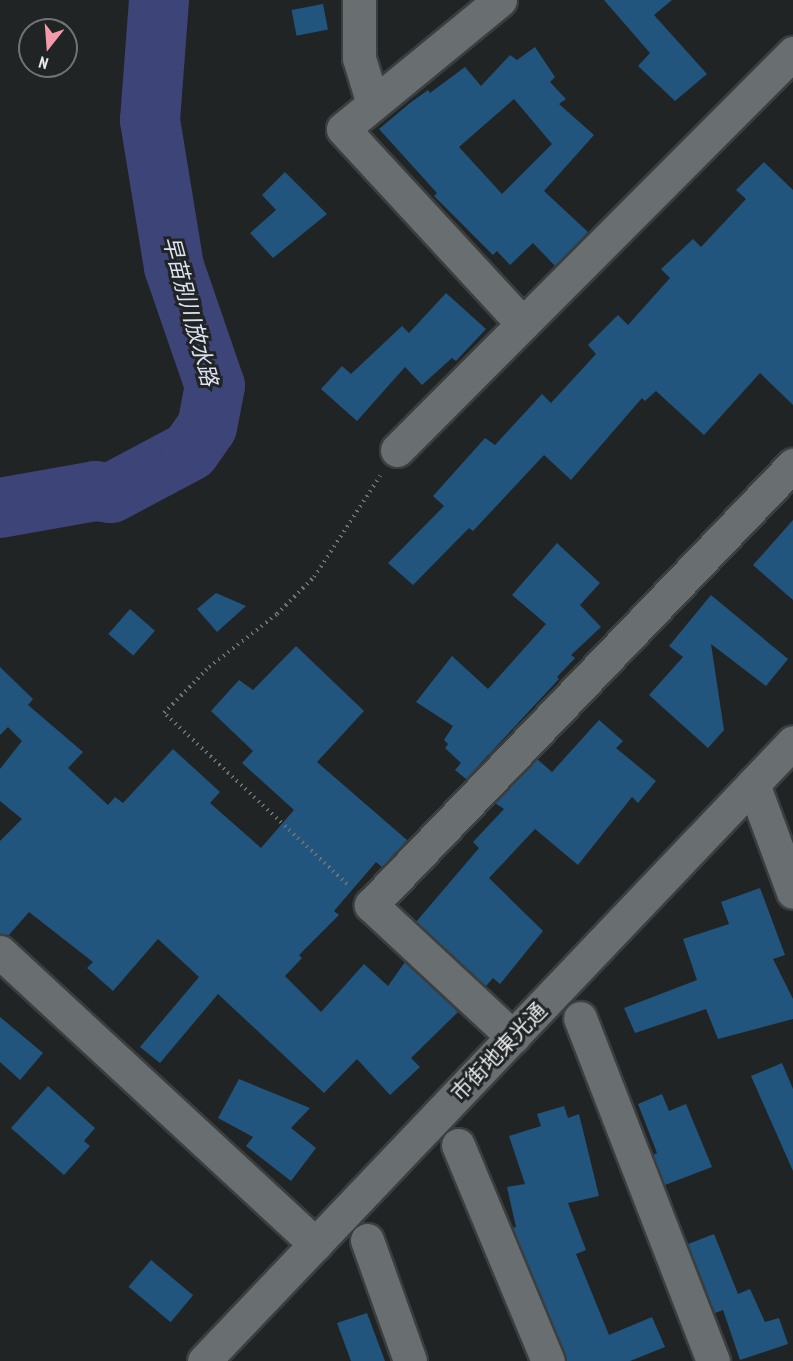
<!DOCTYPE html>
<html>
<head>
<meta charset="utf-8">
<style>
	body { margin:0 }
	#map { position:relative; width:793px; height:1361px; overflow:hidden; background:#202425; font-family:"PT Sans Narrow","Noto Sans JP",sans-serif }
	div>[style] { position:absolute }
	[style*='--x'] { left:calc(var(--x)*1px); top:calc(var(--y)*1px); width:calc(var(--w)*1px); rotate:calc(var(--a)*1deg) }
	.river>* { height:60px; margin:-30px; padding:0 30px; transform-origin:30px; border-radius:30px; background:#3d4478 }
	.building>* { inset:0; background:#21557d; transform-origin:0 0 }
	.path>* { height:4px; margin-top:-2px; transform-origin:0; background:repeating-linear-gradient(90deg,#707374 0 1.5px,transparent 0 6px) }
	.roads { filter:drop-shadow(2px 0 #3b3e3f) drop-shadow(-2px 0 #3b3e3f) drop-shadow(0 2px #3b3e3f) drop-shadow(0 -2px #3b3e3f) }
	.minor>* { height:33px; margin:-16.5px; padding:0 16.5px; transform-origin:16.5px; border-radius:16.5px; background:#696e70 }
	span { translate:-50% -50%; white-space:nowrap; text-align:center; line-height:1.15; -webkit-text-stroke:6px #202425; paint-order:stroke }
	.street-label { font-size:21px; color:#eaeced }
	.water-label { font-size:22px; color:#dde1f1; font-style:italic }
	.north { position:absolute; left:18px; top:18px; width:60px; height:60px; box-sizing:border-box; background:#202425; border:2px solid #717475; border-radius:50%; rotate:197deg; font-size:16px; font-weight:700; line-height:24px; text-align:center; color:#eaeced }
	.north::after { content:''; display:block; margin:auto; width:21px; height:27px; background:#f39aab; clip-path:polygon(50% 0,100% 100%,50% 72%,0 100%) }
</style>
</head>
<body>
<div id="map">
	<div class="river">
		<i style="--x:0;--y:508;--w:97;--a:-10.1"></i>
		<i style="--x:95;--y:491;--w:16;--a:7"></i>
		<i style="--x:111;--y:493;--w:89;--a:-28"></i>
		<i style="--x:190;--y:451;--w:29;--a:-55"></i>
		<i style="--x:207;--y:427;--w:42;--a:-79"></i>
		<i style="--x:215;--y:386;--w:126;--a:-109"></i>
		<i style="--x:174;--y:267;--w:149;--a:-99.3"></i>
		<i style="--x:150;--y:120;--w:120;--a:-85.7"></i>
	</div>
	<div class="building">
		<i style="clip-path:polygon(604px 0,672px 0,654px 15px,707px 74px,675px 101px,638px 66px,650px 53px)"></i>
		<i style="left:323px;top:4px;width:26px;height:32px;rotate:79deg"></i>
		<i style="clip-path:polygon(evenodd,535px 47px,555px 77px,550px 82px,566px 99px,559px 104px,594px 135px,544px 191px,588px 232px,555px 266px,533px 243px,510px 265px,497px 251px,493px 255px,434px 196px,437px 193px,379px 129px,410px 103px,428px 90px,430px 93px,465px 67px,481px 86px,510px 55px,517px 60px,535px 47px,514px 99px,552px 144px,502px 194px,459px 147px,514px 99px)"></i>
		<i style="clip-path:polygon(764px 162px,793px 190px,793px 405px,760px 373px,704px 435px,656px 391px,645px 401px,642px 398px,571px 480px,544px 455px,473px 531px,469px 528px,413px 585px,388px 563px,444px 506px,433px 496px,485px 438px,495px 445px,542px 394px,551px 403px,596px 354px,588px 345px,618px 315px,628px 325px,670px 278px,661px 269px,693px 239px,701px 247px,746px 199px,736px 190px)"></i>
		<i style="clip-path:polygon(285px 172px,327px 214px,273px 258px,250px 233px,276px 210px,262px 195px)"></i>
		<i style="clip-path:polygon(446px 293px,486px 329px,456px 361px,452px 358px,422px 385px,405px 367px,357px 421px,321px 389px,342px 366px,351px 374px,402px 326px,409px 333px)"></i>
		<i style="clip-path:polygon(793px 520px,793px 600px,753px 565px)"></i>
		<i style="clip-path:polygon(557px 543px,600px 583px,580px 605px,601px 627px,571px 655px,575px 658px,557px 677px,559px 679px,466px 779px,455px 770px,461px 763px,445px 748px,448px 744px,444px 740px,453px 726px,416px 702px,452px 656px,488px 689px,546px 624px,512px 595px)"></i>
		<i style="clip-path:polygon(216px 593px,246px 606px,217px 632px,197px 609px)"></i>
		<i style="clip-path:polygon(711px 595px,788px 659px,766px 686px,711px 644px,724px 730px,708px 748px,649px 695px,683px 657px,669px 646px)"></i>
		<i style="left:130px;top:609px;width:33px;height:33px;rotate:41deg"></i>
		<i style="clip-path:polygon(296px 646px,364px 711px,317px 762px,407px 840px,382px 867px,376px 862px,334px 911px,339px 915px,299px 955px,302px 958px,285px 976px,321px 1012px,364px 964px,388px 986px,405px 962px,458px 1012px,411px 1058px,420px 1067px,390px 1095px,357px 1059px,324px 1093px,218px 994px,160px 1063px,140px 1047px,199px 977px,158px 939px,113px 991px,87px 968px,93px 962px,29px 912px,8px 936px,0 934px,0 841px,22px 819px,0 801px,0 769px,22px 741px,8px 727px,0 735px,0 667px,33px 699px,28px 705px,83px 752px,68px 768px,108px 805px,115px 797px,123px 803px,173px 749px,220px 792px,210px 803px,261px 848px,294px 810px,242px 763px,253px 751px,211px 711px,239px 680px,253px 690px)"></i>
		<i style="clip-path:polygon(599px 720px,623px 741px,616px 748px,656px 781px,638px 803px,632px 797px,578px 865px,535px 829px,489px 878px,543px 931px,500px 984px,493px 978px,486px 986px,416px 922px,479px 848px,473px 842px,504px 809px,495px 803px,537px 759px,552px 772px)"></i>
		<i style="clip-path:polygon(760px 888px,785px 955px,773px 959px,793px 999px,793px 1019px,718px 1039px,706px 1009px,635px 1033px,624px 1008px,697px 980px,683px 939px,729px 924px,721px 902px)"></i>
		<i style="clip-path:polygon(0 1017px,43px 1053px,20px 1080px,0 1062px)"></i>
		<i style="clip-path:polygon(782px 1063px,793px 1089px,793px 1171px,751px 1076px)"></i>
		<i style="clip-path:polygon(239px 1079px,310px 1108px,291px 1128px,316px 1148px,291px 1181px,246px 1146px,253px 1137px,218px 1118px)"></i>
		<i style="clip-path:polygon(48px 1086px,95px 1128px,84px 1141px,90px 1146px,64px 1175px,11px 1128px)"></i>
		<i style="clip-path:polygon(662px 1094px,669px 1111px,686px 1104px,712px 1167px,665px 1185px,653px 1155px,657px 1153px,638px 1104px)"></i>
		<i style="clip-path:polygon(564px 1106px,568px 1118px,579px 1114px,599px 1196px,568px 1203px,586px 1250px,576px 1254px,609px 1335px,652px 1317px,665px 1347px,630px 1361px,566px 1361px,513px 1228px,516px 1227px,507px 1187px,525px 1184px,509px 1136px,541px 1126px,537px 1114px)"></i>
		<i style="clip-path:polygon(714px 1234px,738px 1294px,750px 1289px,765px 1322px,779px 1318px,788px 1344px,740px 1360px,723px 1310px,715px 1313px,688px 1244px)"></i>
		<i style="left:151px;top:1260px;width:55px;height:35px;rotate:40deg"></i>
		<i style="clip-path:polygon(367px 1313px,385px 1361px,351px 1361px,337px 1323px)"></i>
	</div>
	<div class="path">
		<i style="--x:347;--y:884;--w:250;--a:-136.9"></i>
		<i style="--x:164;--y:713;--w:64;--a:-45.6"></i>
		<i style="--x:209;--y:667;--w:86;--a:-37.9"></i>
		<i style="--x:277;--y:614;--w:52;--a:-45"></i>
		<i style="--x:314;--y:577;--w:121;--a:-56.8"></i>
	</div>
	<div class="roads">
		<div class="minor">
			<i style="--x:359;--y:0;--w:58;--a:90"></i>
			<i style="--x:359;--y:58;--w:48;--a:73.1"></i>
			<i style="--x:500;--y:0;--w:203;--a:140.6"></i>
			<i style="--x:343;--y:129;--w:265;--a:47.3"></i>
			<i style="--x:397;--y:450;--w:561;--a:-45.07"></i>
			<i style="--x:753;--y:784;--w:115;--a:69.7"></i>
			<i style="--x:0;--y:952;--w:430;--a:42.8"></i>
			<i style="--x:580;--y:1018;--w:368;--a:68.8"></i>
			<i style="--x:513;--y:1037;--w:194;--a:-137.1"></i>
			<i style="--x:371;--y:905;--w:610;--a:-46.2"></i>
			<i style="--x:458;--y:1145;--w:234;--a:67.4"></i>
			<i style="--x:367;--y:1240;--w:128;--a:70.4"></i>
			<i style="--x:204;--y:1361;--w:854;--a:-46.42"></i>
		</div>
	</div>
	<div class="street-label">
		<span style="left:499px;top:1052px;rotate:-46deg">市街地東光通</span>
	</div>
	<div class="water-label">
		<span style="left:190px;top:311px;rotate:75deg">早苗別川放水路</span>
	</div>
	<div class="north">N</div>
</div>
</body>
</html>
